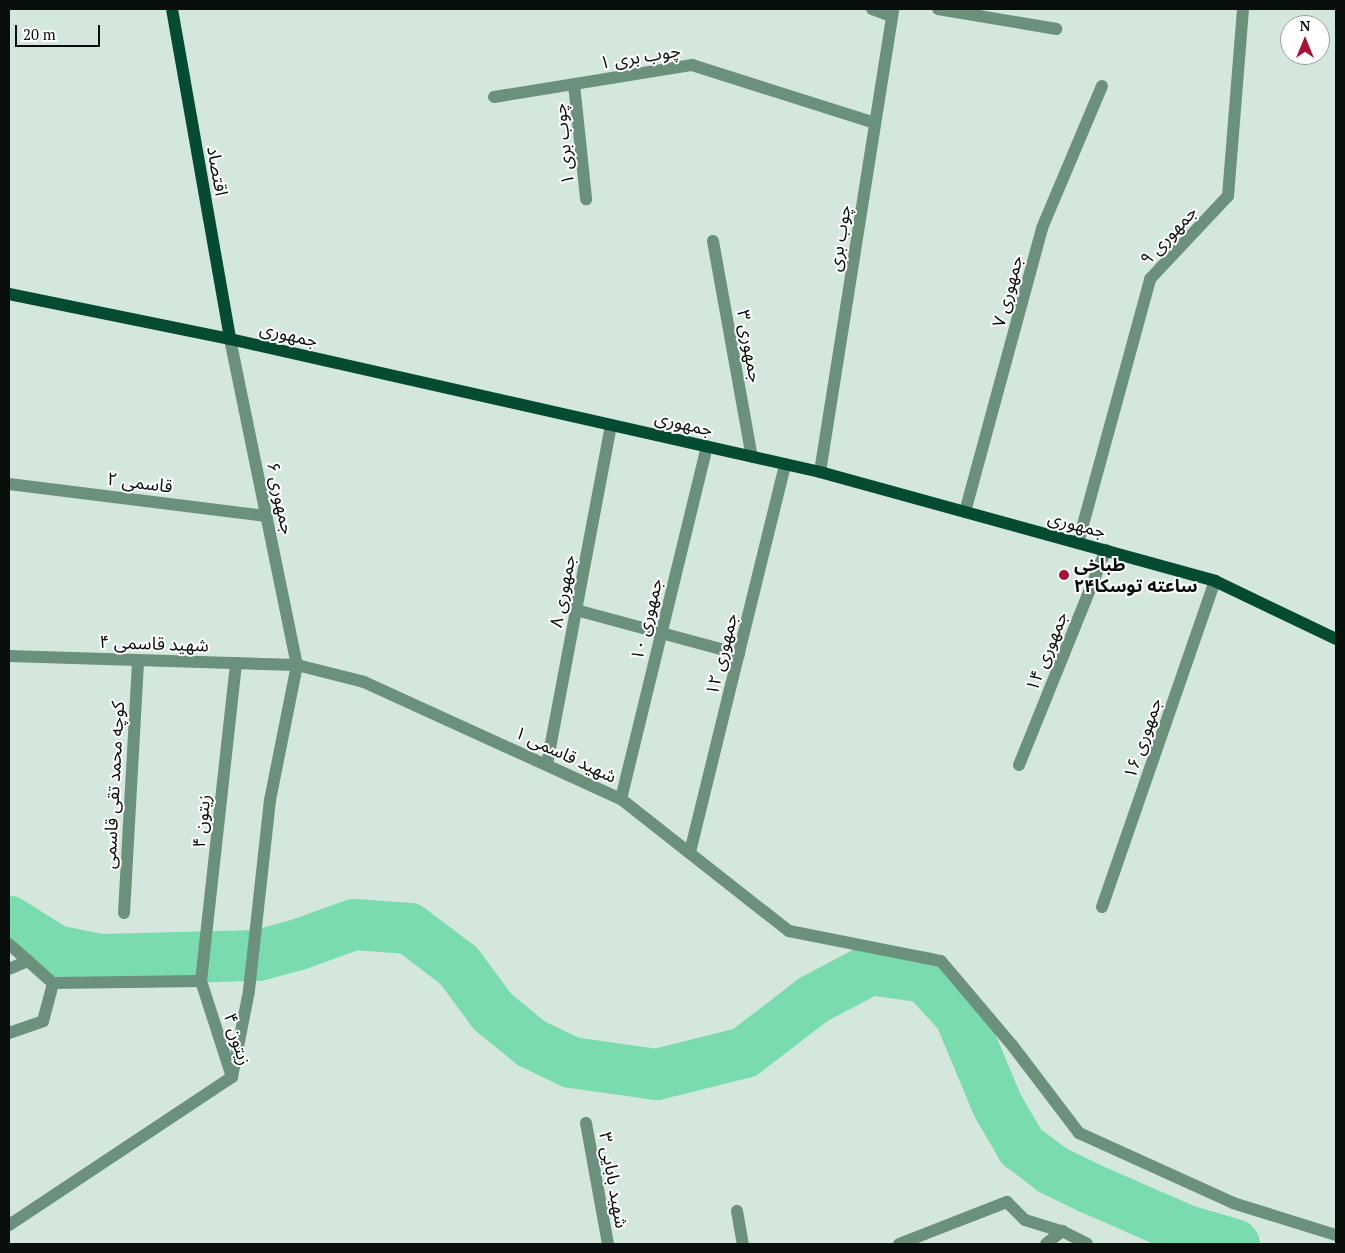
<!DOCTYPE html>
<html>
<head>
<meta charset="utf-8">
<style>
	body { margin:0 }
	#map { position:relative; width:1345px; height:1253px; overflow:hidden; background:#d3e7dc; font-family:"PT Serif","Noto Sans Arabic",serif }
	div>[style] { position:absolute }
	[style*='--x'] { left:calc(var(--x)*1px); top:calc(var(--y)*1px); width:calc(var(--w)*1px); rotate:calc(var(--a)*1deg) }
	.river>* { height:51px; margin:-25.5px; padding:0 25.5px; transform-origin:25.5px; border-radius:25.5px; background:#7adcae }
	.minor>* { height:12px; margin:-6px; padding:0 6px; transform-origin:6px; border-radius:6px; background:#6b917d }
	.major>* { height:12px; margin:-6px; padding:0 6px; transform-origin:6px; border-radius:6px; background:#044b32 }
	.dots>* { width:14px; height:14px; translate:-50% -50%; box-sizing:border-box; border:2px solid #fff; border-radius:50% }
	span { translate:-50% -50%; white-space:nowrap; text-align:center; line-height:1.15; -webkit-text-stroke:4px #fff; paint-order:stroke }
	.street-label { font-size:18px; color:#080e0b }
	.poi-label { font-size:18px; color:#080e0b; font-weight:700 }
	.left { translate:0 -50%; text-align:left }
	.frame { position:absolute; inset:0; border:10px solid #080e0b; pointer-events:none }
	.north { position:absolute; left:1280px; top:15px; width:50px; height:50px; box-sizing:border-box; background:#fff; border:1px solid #9c9f9d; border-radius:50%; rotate:0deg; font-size:14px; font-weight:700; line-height:20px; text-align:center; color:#080e0b }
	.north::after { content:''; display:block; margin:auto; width:18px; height:22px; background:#a81036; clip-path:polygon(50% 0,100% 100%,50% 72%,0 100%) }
	.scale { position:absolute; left:15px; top:25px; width:85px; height:22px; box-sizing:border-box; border:2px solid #080e0b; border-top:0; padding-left:6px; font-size:15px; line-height:18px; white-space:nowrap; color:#080e0b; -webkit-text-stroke:4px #fff; paint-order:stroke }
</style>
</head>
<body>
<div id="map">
	<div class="river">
		<i style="--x:9;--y:921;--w:54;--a:32.2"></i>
		<i style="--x:55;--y:950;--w:46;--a:11.3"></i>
		<i style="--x:100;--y:959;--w:158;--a:-1.5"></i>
		<i style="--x:258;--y:955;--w:41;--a:-15.4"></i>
		<i style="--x:298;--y:944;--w:59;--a:-19.7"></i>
		<i style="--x:354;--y:924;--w:55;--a:4.2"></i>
		<i style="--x:409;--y:928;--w:61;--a:37.1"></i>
		<i style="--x:458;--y:965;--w:57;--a:53.5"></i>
		<i style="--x:492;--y:1011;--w:50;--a:39.4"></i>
		<i style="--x:531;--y:1043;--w:44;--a:25.4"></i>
		<i style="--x:571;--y:1062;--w:86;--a:8"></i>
		<i style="--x:656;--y:1074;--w:91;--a:-14"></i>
		<i style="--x:744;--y:1052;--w:87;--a:-37.5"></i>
		<i style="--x:813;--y:999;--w:64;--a:-27.8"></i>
		<i style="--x:870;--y:969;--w:56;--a:8.3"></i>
		<i style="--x:925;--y:977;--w:50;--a:47.4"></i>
		<i style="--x:959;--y:1014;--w:99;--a:67.3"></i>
		<i style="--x:997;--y:1105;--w:48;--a:59.7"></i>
		<i style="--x:1021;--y:1146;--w:38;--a:37"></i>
		<i style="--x:1051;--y:1169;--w:43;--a:26"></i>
		<i style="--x:1090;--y:1188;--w:105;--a:23.6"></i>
		<i style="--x:1186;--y:1230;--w:50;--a:16.3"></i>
	</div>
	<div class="minor">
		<i style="--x:872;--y:9;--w:20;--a:20"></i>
		<i style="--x:938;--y:9;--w:120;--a:9.6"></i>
		<i style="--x:574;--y:84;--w:116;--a:84"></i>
		<i style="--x:494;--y:97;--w:201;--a:-9.2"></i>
		<i style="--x:692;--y:65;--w:192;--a:17.6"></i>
		<i style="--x:713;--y:241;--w:219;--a:79.8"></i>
		<i style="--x:230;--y:339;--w:333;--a:78.4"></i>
		<i style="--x:297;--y:665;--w:138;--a:101.3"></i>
		<i style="--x:270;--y:800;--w:192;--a:96.3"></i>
		<i style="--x:249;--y:991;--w:88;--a:101.2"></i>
		<i style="--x:820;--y:472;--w:469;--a:-81"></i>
		<i style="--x:9;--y:484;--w:259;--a:7.1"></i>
		<i style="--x:965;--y:512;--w:294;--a:-74.8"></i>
		<i style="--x:1042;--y:228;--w:154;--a:-67.1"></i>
		<i style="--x:1078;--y:543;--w:274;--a:-74.7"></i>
		<i style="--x:1150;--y:279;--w:114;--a:-46.8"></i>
		<i style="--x:1228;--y:196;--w:188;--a:-85.4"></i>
		<i style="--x:576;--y:610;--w:169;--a:15.1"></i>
		<i style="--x:9;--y:656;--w:288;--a:1.8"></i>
		<i style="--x:297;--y:665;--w:69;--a:14.2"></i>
		<i style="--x:364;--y:682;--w:282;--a:24.5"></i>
		<i style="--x:621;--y:799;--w:214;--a:38.2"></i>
		<i style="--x:789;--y:931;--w:155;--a:11.2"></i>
		<i style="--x:941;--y:961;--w:110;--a:49.8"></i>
		<i style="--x:1012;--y:1045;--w:111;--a:52.7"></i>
		<i style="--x:1079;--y:1133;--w:169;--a:24.4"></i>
		<i style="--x:1233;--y:1203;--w:108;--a:17.3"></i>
		<i style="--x:547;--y:764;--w:345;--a:-79.3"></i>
		<i style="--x:1019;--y:765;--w:232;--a:-68"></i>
		<i style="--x:621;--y:799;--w:363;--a:-76.3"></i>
		<i style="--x:690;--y:852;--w:399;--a:-76.2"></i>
		<i style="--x:1102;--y:907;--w:345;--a:-70.9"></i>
		<i style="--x:124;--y:913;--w:253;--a:-86.8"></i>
		<i style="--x:9;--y:944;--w:59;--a:41.6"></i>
		<i style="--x:53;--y:983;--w:148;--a:-0.8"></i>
		<i style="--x:201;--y:981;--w:101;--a:72.1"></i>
		<i style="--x:232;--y:1077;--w:268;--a:146.4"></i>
		<i style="--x:9;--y:969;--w:21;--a:-23"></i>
		<i style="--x:201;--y:981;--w:320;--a:-83.7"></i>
		<i style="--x:9;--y:1033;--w:36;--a:-19"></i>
		<i style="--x:43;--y:1021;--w:39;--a:-75"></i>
		<i style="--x:586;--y:1123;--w:123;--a:79.7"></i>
		<i style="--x:737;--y:1211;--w:34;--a:80"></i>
		<i style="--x:899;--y:1244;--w:116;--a:-21.3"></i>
		<i style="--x:1007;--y:1202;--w:25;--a:45"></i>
		<i style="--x:1025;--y:1220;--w:39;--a:17"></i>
		<i style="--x:1062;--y:1231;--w:28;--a:27"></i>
		<i style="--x:1046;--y:1244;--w:21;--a:-39"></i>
	</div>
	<div class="major">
		<i style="--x:172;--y:9;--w:335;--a:80"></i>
		<i style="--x:9;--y:294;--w:226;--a:11.5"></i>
		<i style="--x:230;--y:339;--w:605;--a:12.7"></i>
		<i style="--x:820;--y:472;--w:410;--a:15.4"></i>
		<i style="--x:1215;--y:581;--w:134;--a:25.6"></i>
	</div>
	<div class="dots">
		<i style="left:1064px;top:575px;background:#a81036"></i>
	</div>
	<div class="street-label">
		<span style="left:640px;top:56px;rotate:-9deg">۱ چوب بری</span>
		<span style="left:563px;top:144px;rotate:-96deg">چوب بری ۱</span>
		<span style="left:218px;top:171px;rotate:80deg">اقتصاد</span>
		<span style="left:1168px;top:235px;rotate:-47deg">۹ جمهوری</span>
		<span style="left:839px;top:238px;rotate:-81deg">چوب بری</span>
		<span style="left:1007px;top:291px;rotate:-75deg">۷ جمهوری</span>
		<span style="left:289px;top:334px;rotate:13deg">جمهوری</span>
		<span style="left:750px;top:346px;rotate:80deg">۳ جمهوری</span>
		<span style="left:684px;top:423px;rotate:13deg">جمهوری</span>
		<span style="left:140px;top:482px;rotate:7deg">قاسمی ۲</span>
		<span style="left:281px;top:498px;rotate:78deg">جمهوری ۶</span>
		<span style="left:1077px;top:524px;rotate:15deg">جمهوری</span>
		<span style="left:562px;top:591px;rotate:-79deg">۸ جمهوری</span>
		<span style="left:646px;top:619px;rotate:-76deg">۱۰ جمهوری</span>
		<span style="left:154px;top:643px;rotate:2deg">۴ شهید قاسمی</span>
		<span style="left:1046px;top:651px;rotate:-68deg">۱۴ جمهوری</span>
		<span style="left:721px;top:654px;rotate:-76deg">۱۲ جمهوری</span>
		<span style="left:1142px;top:738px;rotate:-71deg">۱۶ جمهوری</span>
		<span style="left:566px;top:754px;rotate:25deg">۱ شهید قاسمی</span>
		<span style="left:113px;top:785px;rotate:-87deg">کوچه محمد تقی قاسمی</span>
		<span style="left:201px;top:821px;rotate:-84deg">زیتون ۴</span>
		<span style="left:238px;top:1039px;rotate:73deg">۴ زیتون</span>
		<span style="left:614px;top:1180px;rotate:80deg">۳ شهید بابایی</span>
	</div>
	<div class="poi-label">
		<span class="left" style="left:1074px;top:575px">طباخی<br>۲۴ساعته توسکا</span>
	</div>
	<div class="frame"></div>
	<div class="north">N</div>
	<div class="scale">20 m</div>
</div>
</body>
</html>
